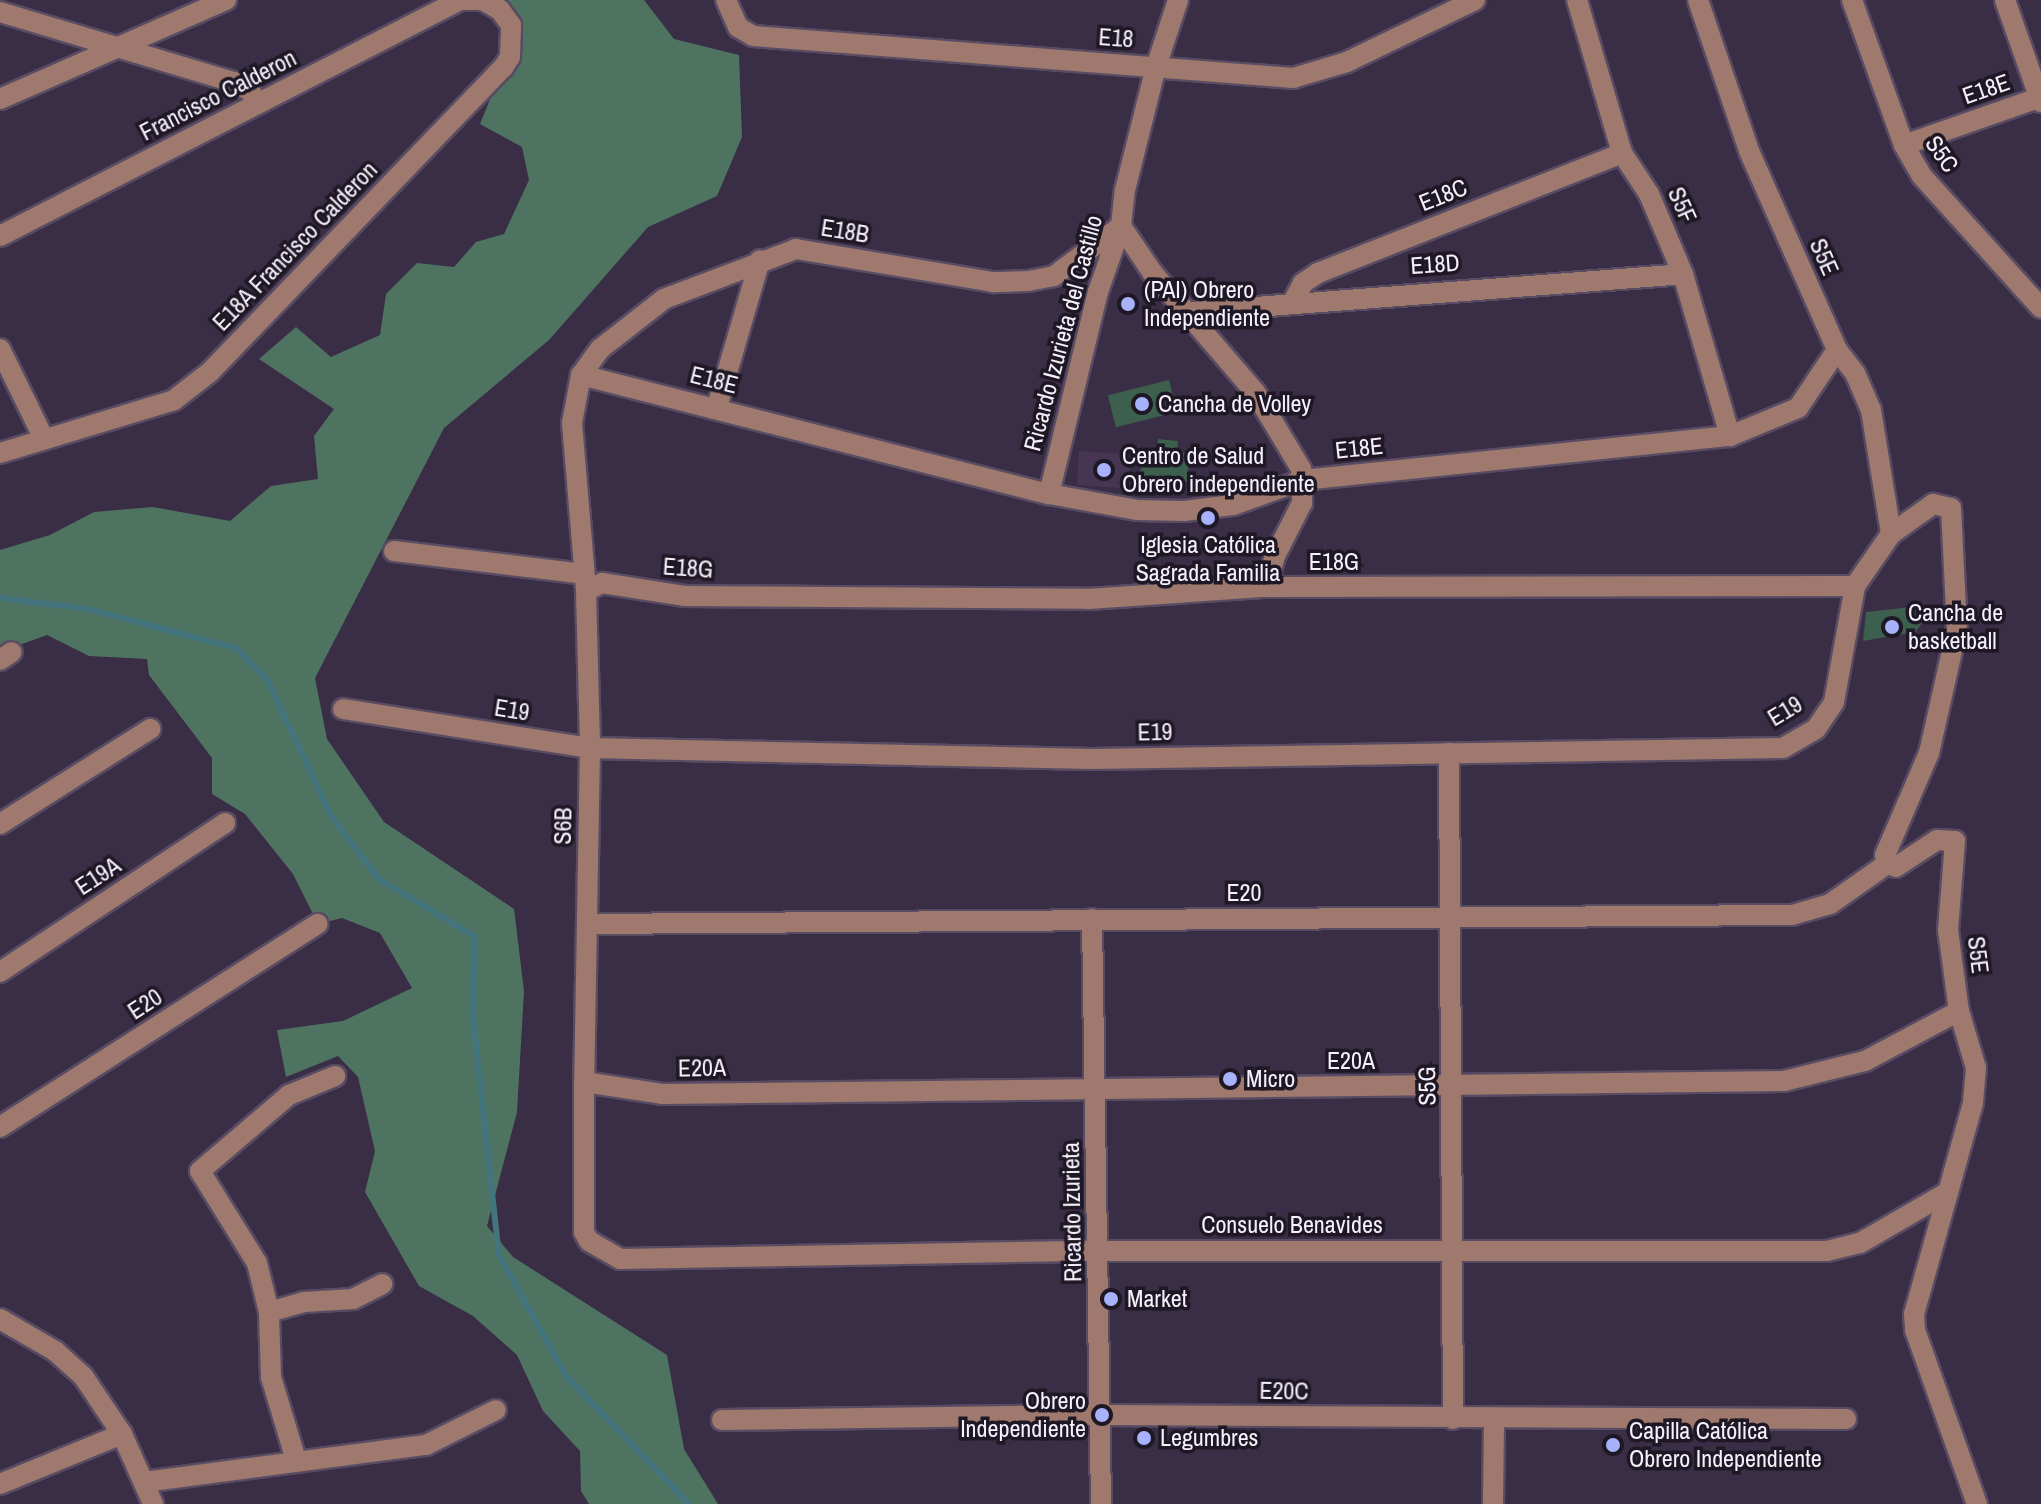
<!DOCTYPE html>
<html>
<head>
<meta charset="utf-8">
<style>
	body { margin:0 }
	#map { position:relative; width:2041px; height:1504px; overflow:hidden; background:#3a2d46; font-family:"Archivo Narrow",sans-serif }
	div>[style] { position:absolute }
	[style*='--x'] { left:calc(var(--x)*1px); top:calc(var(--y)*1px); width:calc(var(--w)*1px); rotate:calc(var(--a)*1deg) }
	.built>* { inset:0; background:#463553; transform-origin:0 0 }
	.green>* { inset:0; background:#3d5f4e; transform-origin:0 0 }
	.forest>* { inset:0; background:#4e7461 }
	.stream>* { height:6px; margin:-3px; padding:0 3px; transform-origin:3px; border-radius:3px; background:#44747d }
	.roads { filter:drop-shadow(2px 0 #584c63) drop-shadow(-2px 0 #584c63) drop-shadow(0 2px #584c63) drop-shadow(0 -2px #584c63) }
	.minor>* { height:20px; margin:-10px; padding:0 10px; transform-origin:10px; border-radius:10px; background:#9f796e }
	.dots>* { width:22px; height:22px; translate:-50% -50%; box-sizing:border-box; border:4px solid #1e1824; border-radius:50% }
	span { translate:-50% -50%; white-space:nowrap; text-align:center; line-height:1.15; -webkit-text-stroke:7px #1e1824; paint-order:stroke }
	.street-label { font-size:24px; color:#f6f0fd }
	.poi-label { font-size:24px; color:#f6f0fd }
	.left { translate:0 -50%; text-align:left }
	.right { translate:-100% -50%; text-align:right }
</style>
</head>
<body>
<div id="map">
	<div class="built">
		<i style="left:1079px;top:451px;width:52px;height:34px;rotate:4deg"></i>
	</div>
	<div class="green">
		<i style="left:1169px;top:380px;width:33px;height:63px;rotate:76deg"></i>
		<i style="clip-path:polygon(1158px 439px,1178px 441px,1177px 452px,1189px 453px,1187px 482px,1140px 478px,1142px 450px,1157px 452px)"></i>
		<i style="clip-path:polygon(1921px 606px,1923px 622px,1915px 632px,1863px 641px,1866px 612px)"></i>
	</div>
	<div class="forest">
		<i style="clip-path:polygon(483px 0,644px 0,674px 39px,739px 55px,742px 137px,717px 196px,648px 227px,549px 340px,444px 428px,315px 678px,327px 739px,384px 822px,514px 909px,524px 991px,517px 1112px,487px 1226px,513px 1257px,667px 1355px,684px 1449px,718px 1504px,589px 1504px,581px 1491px,580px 1451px,543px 1411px,517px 1355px,473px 1316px,419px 1286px,365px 1192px,375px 1151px,358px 1077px,338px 1056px,286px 1077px,277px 1030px,343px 1021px,412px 988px,380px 933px,342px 918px,318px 924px,293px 874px,245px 814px,212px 794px,212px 758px,149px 675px,147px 659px,89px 656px,47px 635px,0 652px,0 550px,50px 535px,94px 512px,153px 507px,230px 521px,271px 486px,318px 479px,314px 436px,334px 409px,259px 359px,296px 327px,331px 357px,380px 335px,386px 294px,417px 263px,454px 267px,476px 242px,504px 234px,529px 180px,522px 147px,480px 124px,512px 45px)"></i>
	</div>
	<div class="stream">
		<i style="--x:0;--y:598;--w:89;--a:7.1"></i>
		<i style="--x:88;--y:609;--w:153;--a:14.8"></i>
		<i style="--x:236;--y:648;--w:46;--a:45.9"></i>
		<i style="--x:268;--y:681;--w:149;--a:65"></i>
		<i style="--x:331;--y:816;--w:79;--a:52.7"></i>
		<i style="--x:379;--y:879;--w:111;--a:31"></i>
		<i style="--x:474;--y:936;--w:81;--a:90.7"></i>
		<i style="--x:473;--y:1017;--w:239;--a:83.8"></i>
		<i style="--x:499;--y:1255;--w:138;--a:61"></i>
		<i style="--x:566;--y:1376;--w:178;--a:46.1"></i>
	</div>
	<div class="roads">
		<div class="minor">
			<i style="--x:726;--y:0;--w:30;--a:66"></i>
			<i style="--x:738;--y:27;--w:17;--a:31"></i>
			<i style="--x:753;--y:36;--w:542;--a:4.45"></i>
			<i style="--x:1293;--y:78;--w:56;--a:-16.5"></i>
			<i style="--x:1347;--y:62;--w:142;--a:-25.8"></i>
			<i style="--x:1577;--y:0;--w:159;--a:73.6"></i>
			<i style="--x:1622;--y:153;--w:49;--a:56.6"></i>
			<i style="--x:1649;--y:194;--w:87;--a:67"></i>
			<i style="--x:1683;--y:274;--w:169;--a:73.8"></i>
			<i style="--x:1698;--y:0;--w:159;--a:71.3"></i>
			<i style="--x:1749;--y:151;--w:218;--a:66.1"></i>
			<i style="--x:1837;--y:350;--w:29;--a:52"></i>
			<i style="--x:1855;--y:373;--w:40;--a:66.6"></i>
			<i style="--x:1871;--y:410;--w:126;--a:80.8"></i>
			<i style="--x:1852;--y:0;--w:154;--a:70.3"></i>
			<i style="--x:1904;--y:145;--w:34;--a:60"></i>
			<i style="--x:1921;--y:175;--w:179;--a:47.9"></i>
			<i style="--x:2005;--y:0;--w:108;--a:70.6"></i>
			<i style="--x:0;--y:12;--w:244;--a:16.7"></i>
			<i style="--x:234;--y:82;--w:18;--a:29"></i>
			<i style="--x:250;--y:91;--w:15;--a:58"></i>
			<i style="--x:0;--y:99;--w:247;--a:-23.7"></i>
			<i style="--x:1904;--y:145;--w:145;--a:-19.3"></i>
			<i style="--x:1121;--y:226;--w:84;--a:143.3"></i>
			<i style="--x:1054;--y:276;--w:26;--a:169"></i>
			<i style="--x:1028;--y:281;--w:35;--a:178"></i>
			<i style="--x:993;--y:282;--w:200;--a:-170.5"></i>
			<i style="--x:796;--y:249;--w:141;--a:159.3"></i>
			<i style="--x:664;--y:299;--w:81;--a:142"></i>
			<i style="--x:600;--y:349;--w:32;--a:126"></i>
			<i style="--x:581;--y:375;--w:49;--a:100.6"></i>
			<i style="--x:572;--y:423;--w:169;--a:85.2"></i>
			<i style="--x:586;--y:591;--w:157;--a:88.5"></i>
			<i style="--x:590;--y:748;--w:334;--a:91"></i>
			<i style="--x:584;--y:1082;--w:150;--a:90"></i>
			<i style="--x:584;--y:1232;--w:10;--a:61"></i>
			<i style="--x:589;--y:1241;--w:36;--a:30"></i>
			<i style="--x:620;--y:1259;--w:479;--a:-1"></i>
			<i style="--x:1099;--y:1251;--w:728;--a:0"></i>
			<i style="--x:1827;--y:1251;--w:34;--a:-14"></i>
			<i style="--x:1860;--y:1243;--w:102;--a:-30.1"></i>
			<i style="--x:1121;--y:226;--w:55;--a:56"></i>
			<i style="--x:1152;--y:272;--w:158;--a:49.4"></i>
			<i style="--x:1255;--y:392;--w:90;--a:59.1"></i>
			<i style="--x:1301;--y:469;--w:34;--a:88"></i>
			<i style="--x:1302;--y:503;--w:59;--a:117"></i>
			<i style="--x:1275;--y:556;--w:32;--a:106"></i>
			<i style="--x:0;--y:236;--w:517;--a:-27.16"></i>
			<i style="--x:1294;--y:300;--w:19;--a:-62"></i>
			<i style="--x:1303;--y:283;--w:18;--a:-34"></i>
			<i style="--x:1318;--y:273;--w:327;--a:-21.5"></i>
			<i style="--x:1191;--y:312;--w:493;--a:-4.4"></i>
			<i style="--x:0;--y:349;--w:100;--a:63.9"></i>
			<i style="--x:581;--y:375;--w:483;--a:14.3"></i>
			<i style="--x:1049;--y:494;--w:89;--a:10.3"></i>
			<i style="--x:1137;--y:510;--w:47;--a:1.2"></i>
			<i style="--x:1184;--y:511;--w:49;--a:-7"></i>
			<i style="--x:1233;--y:505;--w:74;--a:-19.7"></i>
			<i style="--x:1303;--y:480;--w:429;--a:-5.9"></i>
			<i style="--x:1730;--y:436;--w:74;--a:-22.4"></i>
			<i style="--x:1798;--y:408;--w:70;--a:-56.1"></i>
			<i style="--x:717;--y:407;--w:153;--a:-73.7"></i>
			<i style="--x:0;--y:453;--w:182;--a:-16.9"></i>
			<i style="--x:174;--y:400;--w:46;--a:-37.9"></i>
			<i style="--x:210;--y:372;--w:422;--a:-46.1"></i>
			<i style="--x:503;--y:68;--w:13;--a:-58"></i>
			<i style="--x:510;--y:57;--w:32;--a:-88"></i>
			<i style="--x:511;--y:25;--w:19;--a:-126"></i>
			<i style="--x:500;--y:10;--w:20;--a:-150"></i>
			<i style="--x:483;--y:0;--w:20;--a:180"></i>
			<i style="--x:1049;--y:494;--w:208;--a:-76.4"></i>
			<i style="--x:1098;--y:292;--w:70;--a:-70.8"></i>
			<i style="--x:1121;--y:226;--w:36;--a:-84"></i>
			<i style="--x:1125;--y:190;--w:127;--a:-75.9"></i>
			<i style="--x:1156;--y:67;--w:71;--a:-71.8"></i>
			<i style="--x:394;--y:551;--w:191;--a:6.9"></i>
			<i style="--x:586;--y:591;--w:18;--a:-27"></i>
			<i style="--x:602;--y:583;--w:83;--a:9"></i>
			<i style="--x:684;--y:596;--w:404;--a:0.4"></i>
			<i style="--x:1088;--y:599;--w:178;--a:-3.9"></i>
			<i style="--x:1266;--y:587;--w:589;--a:-0.1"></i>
			<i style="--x:1855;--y:586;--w:63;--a:-55.3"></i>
			<i style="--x:1891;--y:534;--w:52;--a:-35.5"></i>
			<i style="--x:1933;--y:504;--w:18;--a:13"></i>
			<i style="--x:1951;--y:508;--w:121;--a:87.2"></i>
			<i style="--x:1957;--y:629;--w:127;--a:102.7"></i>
			<i style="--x:1929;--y:753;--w:111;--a:113.3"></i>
			<i style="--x:1885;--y:855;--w:9;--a:77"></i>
			<i style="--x:1887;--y:864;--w:9;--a:18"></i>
			<i style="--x:1896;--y:867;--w:49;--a:-33.4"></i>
			<i style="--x:1937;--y:840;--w:18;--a:3"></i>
			<i style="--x:1955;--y:841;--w:89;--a:94.5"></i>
			<i style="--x:1948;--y:930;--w:82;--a:82.3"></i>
			<i style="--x:1959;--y:1011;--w:59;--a:73.4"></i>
			<i style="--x:1976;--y:1068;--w:35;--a:95"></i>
			<i style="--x:1973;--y:1103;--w:219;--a:105.6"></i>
			<i style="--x:1914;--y:1314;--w:16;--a:86"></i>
			<i style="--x:1915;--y:1330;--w:185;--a:70.4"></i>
			<i style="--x:0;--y:660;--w:14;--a:-34"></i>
			<i style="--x:343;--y:709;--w:250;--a:9"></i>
			<i style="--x:590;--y:748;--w:502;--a:1.26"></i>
			<i style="--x:1092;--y:759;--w:691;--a:-0.91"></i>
			<i style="--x:1783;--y:748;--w:38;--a:-30"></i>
			<i style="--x:1816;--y:729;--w:32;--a:-56"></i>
			<i style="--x:1834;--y:702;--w:118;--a:-79.7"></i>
			<i style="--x:1449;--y:753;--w:666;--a:89.66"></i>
			<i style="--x:0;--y:824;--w:178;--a:-32.3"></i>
			<i style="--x:1092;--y:919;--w:585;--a:89.12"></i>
			<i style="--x:587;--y:924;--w:1205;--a:-0.43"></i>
			<i style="--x:1792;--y:915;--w:40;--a:-16"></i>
			<i style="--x:1830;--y:904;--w:70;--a:-35.1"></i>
			<i style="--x:0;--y:972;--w:270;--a:-33.5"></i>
			<i style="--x:584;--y:1082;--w:79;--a:8.7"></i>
			<i style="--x:662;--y:1094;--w:1122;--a:-0.66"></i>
			<i style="--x:1784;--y:1081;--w:83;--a:-13.9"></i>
			<i style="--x:1865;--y:1061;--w:106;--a:-28"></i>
			<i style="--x:0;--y:1127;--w:377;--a:-32.6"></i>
			<i style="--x:269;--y:1312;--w:36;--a:-16"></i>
			<i style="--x:304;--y:1302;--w:49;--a:-3.5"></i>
			<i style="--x:353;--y:1299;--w:33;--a:-27"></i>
			<i style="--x:0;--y:1319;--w:64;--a:30.2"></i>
			<i style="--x:55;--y:1351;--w:38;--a:42"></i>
			<i style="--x:83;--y:1376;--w:70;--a:56.1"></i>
			<i style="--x:122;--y:1434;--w:77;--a:66.1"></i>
			<i style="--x:722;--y:1420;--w:380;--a:-0.8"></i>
			<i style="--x:1102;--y:1415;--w:744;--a:0.31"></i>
			<i style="--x:296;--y:1460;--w:87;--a:-106.8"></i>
			<i style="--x:271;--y:1377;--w:65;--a:-91.8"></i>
			<i style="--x:269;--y:1312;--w:50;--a:-103.8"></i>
			<i style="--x:257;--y:1263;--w:108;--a:-121.8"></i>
			<i style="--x:200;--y:1171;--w:117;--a:-40.5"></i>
			<i style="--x:289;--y:1095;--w:50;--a:-22.4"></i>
			<i style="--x:144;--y:1482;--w:284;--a:-7.5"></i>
			<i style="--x:426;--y:1445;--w:78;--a:-26.6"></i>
			<i style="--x:0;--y:1484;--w:132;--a:-22.3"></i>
			<i style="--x:1493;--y:1504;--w:84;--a:-89.3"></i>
		</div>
	</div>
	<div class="dots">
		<i style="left:1128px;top:304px;background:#a7b1fc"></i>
		<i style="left:1142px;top:404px;background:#a7b1fc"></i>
		<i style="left:1104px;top:470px;background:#a7b1fc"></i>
		<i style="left:1208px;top:518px;background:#a7b1fc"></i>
		<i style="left:1892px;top:627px;background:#a7b1fc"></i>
		<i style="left:1230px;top:1079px;background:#a7b1fc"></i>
		<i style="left:1111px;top:1299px;background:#a7b1fc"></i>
		<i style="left:1102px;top:1415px;background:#a7b1fc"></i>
		<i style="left:1144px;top:1438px;background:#a7b1fc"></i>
		<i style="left:1613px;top:1445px;background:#a7b1fc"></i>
	</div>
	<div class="street-label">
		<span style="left:1116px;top:38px;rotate:4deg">E18</span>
		<span style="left:1986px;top:89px;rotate:-19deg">E18E</span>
		<span style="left:218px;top:95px;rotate:-27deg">Francisco Calderon</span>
		<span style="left:1942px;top:154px;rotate:55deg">S5C</span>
		<span style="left:1443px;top:195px;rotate:-22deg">E18C</span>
		<span style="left:1682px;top:205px;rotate:66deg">S5F</span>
		<span style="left:845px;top:231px;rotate:9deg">E18B</span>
		<span style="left:295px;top:246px;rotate:-46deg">E18A Francisco Calderon</span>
		<span style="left:1824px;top:257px;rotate:66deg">S5E</span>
		<span style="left:1435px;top:264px;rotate:-4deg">E18D</span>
		<span style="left:1063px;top:333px;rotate:-75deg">Ricardo Izurieta del Castillo</span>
		<span style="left:714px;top:380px;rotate:14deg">E18E</span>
		<span style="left:1359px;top:448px;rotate:-6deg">E18E</span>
		<span style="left:1334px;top:562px">E18G</span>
		<span style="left:688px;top:568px;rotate:4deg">E18G</span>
		<span style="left:512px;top:710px;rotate:9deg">E19</span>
		<span style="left:1785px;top:711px;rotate:-31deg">E19</span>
		<span style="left:1155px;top:732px;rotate:-1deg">E19</span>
		<span style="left:563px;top:826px;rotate:-89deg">S6B</span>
		<span style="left:98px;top:876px;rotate:-33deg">E19A</span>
		<span style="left:1244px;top:893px">E20</span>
		<span style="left:1978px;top:955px;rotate:83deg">S5E</span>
		<span style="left:145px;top:1004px;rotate:-33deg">E20</span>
		<span style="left:1351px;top:1061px">E20A</span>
		<span style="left:702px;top:1068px;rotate:-1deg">E20A</span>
		<span style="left:1427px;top:1086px;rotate:-91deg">S5G</span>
		<span style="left:1072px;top:1212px;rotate:-91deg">Ricardo Izurieta</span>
		<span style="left:1292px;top:1225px">Consuelo Benavides</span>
		<span style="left:1284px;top:1391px;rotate:1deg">E20C</span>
	</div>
	<div class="poi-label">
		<span class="left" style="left:1144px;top:304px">(PAI) Obrero<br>Independiente</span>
		<span class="left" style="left:1158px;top:404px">Cancha de Volley</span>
		<span class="left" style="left:1122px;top:470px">Centro de Salud<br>Obrero independiente</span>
		<span style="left:1208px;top:559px">Iglesia Católica<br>Sagrada Familia</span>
		<span class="left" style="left:1908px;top:627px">Cancha de<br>basketball</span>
		<span class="left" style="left:1246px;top:1079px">Micro</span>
		<span class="left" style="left:1127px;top:1299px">Market</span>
		<span class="right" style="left:1086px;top:1415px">Obrero<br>Independiente</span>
		<span class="left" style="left:1629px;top:1445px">Capilla Católica<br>Obrero Independiente</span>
		<span class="left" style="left:1160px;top:1438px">Legumbres</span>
	</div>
</div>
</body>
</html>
